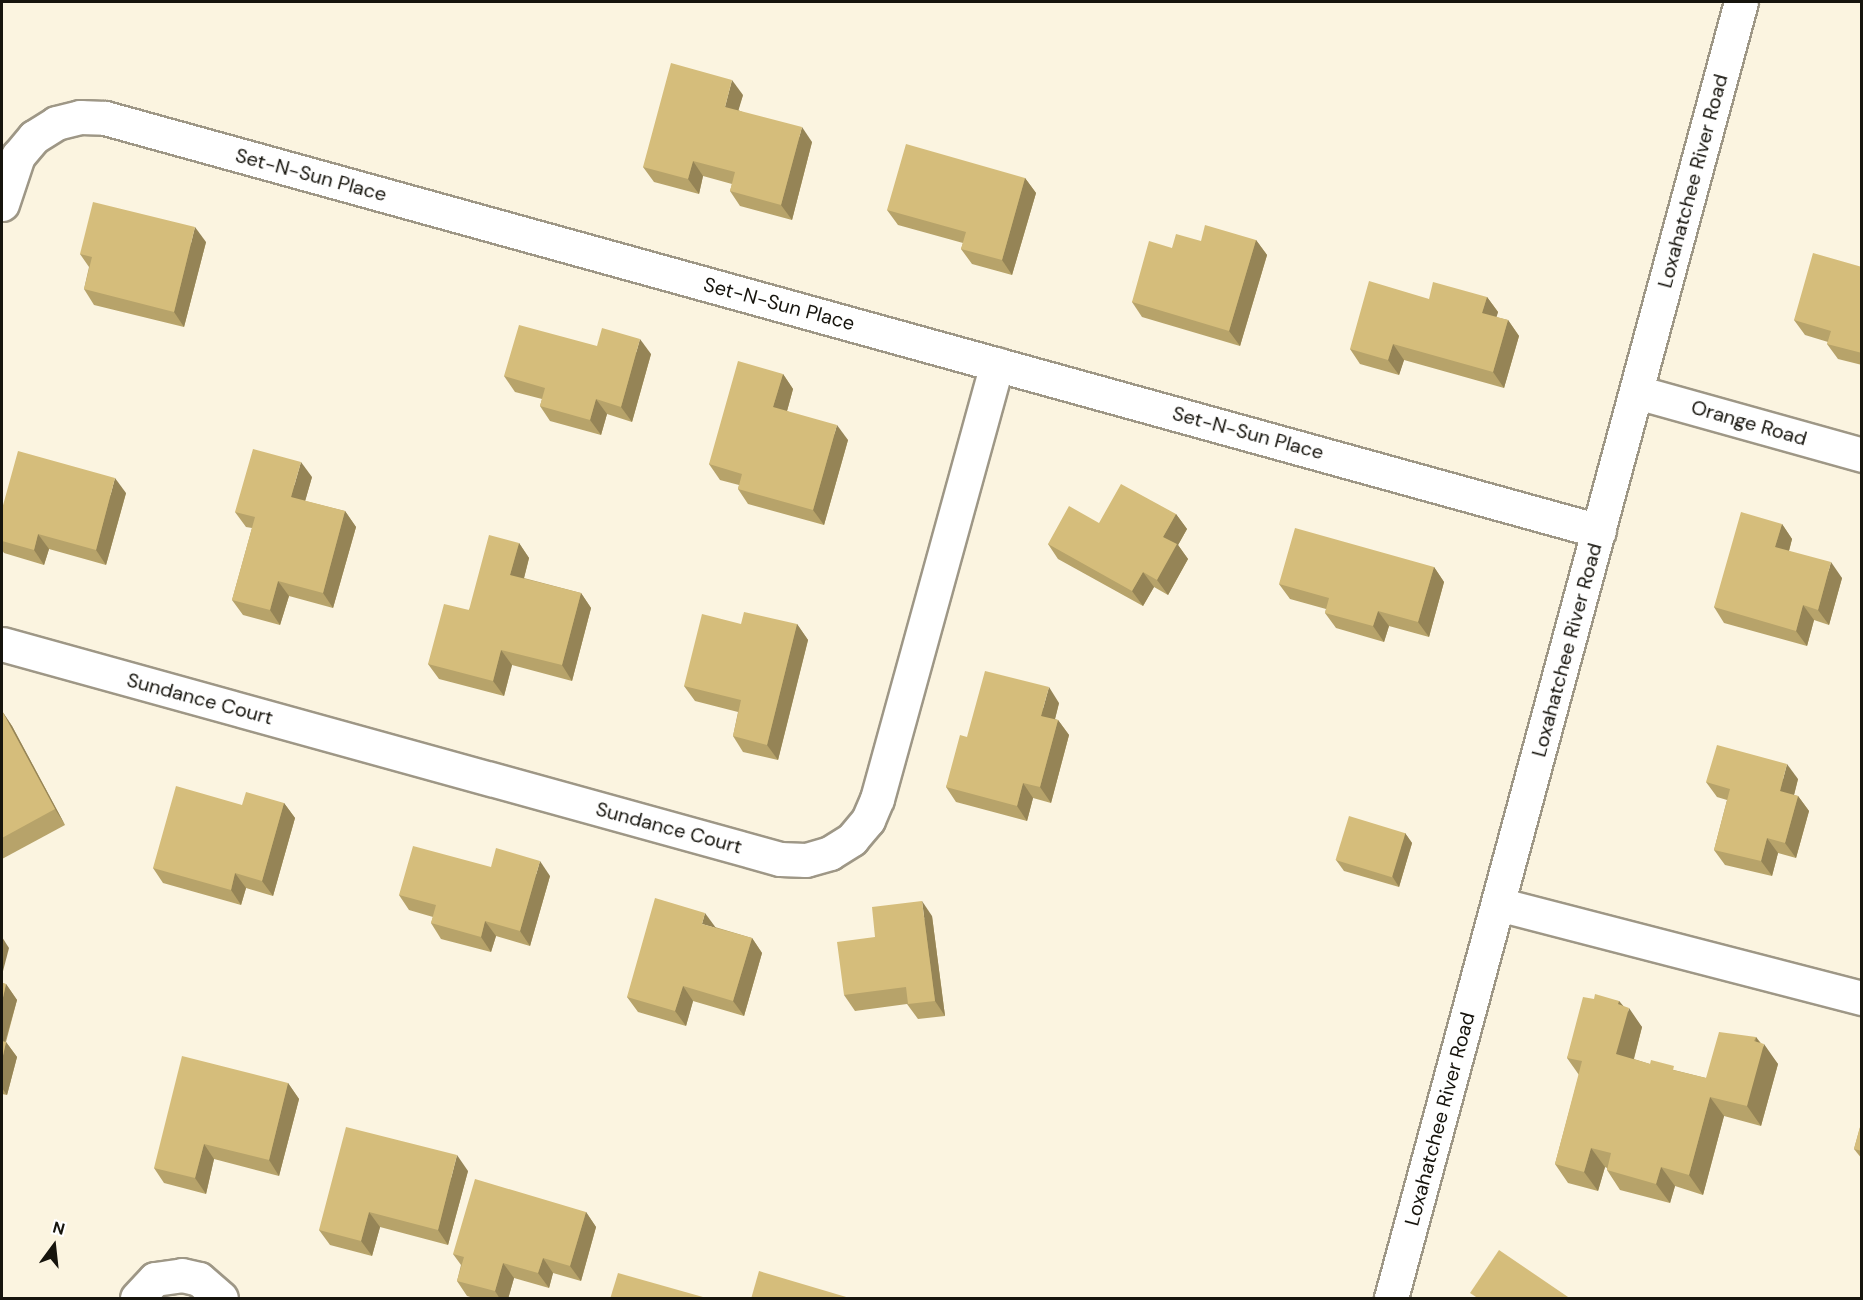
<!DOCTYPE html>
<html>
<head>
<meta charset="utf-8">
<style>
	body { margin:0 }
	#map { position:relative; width:1863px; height:1300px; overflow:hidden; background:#fbf4e0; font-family:"DM Sans",sans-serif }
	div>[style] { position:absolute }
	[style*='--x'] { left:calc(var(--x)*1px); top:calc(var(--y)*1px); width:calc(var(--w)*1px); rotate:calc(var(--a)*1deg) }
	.roads { filter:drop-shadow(2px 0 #9e9786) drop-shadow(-2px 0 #9e9786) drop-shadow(0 2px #9e9786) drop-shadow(0 -2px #9e9786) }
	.minor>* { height:33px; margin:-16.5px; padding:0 16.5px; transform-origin:16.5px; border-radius:16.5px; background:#fff }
	.wall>* { inset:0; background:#b7a36a }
	.shaded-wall>* { inset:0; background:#958456 }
	.building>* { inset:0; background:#d5bd7b; transform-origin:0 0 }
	span { translate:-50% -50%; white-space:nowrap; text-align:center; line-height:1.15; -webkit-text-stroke:4.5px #fff; paint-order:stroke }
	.street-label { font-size:20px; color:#16140d }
	.frame { position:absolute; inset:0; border:3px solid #16140d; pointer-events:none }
	.north { position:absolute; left:24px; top:1216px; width:60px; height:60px; -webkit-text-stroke:4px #fff; paint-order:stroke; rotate:15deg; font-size:16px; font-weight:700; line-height:24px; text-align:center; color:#16140d }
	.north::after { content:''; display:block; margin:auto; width:21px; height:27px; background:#16140d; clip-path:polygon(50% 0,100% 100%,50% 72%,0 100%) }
</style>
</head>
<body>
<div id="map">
	<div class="roads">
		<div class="minor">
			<i style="--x:2;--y:204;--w:51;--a:-71.6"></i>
			<i style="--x:18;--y:156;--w:25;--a:-50"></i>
			<i style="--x:34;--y:137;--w:26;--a:-32"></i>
			<i style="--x:56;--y:123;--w:25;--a:-14"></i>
			<i style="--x:80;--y:117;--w:25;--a:2"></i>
			<i style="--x:105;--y:118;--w:1550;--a:15.45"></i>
			<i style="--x:1637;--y:392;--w:234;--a:15.6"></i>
			<i style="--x:2;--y:644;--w:807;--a:15.45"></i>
			<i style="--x:780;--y:859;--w:26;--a:2"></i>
			<i style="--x:806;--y:860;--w:25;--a:-16"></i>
			<i style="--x:830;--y:853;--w:26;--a:-32"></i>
			<i style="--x:852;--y:839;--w:25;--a:-50"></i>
			<i style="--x:868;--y:820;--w:23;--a:-67"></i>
			<i style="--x:877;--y:799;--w:451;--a:-74.6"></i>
			<i style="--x:1498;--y:904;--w:376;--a:14.5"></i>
			<i style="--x:137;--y:1298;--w:26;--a:-47"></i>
			<i style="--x:155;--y:1279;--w:27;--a:-8"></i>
			<i style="--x:182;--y:1275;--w:17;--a:13"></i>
			<i style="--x:199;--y:1279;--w:29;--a:41"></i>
			<i style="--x:1391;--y:1298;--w:1342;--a:-74.89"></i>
		</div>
	</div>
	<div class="wall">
		<i style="clip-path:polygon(743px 95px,738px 110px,812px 142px,792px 220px,740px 206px,730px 191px,732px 184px,703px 176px,699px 194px,654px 182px,643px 167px)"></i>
		<i style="clip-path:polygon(1025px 178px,1036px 193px,1012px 275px,972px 264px,961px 249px,963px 243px,898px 225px,887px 210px)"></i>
		<i style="clip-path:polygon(1256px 240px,1267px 255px,1240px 346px,1142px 317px,1132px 302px,1172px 248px,1201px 241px)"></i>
		<i style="clip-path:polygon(206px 242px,184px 327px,94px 305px,84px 289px,89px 267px,80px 254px)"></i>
		<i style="clip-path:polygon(1862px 267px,1862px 365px,1838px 359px,1827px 344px,1828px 342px,1805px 335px,1794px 320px)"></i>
		<i style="clip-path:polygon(1487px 297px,1498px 312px,1496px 317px,1508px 320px,1519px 336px,1504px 388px,1404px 360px,1399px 375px,1360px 364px,1350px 349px,1429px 299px)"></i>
		<i style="clip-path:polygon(597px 346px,651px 354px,632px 422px,607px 414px,601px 435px,550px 421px,540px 406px,542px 399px,515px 392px,504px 376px)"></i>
		<i style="clip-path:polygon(783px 374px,793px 389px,787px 411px,848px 440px,824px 525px,748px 504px,738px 489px,739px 485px,720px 480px,709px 464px)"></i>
		<i style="clip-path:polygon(312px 477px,305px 501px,345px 511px,356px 527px,333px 608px,289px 596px,280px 625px,243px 615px,232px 600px,252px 528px,246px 527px,235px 512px)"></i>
		<i style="clip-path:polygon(126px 493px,106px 565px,49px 549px,44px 565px,4px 553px,2px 550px,2px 509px)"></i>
		<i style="clip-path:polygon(1176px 514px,1187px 529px,1178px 545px,1188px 559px,1168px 595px,1154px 587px,1143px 606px,1058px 559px,1048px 544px,1099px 523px)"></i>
		<i style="clip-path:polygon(1782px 524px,1792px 539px,1789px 551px,1842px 578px,1829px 625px,1814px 620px,1807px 646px,1724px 623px,1714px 607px)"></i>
		<i style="clip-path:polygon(519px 543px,529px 558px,524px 578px,581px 593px,591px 608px,572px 681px,512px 665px,504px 696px,439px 679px,428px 664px)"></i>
		<i style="clip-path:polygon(1434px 567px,1444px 582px,1429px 637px,1389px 626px,1384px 642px,1336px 628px,1325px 613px,1326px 609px,1290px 599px,1279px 584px)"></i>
		<i style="clip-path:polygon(797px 624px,808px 640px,778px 760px,743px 752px,733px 736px,738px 712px,695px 701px,684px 686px)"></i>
		<i style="clip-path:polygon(1059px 703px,1055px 719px,1058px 720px,1069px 735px,1051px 803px,1033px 798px,1027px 821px,956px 802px,946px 787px,967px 737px)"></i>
		<i style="clip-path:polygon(2px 711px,12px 726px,65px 825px,2px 859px)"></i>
		<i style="clip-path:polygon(1798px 779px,1794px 795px,1798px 796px,1809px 811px,1796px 858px,1778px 853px,1772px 876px,1725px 865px,1714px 850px,1727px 800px,1717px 797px,1706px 782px)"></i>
		<i style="clip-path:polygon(284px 803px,295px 818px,273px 896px,246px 888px,241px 905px,163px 883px,153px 868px,242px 805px)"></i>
		<i style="clip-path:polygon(1405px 833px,1412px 843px,1399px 887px,1344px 871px,1336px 860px)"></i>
		<i style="clip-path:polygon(491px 867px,550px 876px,530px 946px,496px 936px,491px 952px,441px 939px,431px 923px,433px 917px,409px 910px,399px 895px)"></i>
		<i style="clip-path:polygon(932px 916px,945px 1016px,918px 1019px,907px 1004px,855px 1011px,844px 995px,875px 937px)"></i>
		<i style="clip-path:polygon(715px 927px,752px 938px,762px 953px,744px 1016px,693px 1001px,686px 1026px,638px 1012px,627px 997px)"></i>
		<i style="clip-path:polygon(2px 983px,6px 984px,17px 1000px,6px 1042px,17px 1057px,7px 1095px,2px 1094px)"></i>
		<i style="clip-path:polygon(1594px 999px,1619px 1001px,1642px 1027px,1634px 1059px,1650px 1064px,1706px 1078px,1756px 1037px,1778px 1064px,1761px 1126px,1724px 1116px,1703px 1195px,1675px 1186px,1670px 1203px,1620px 1190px,1607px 1170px,1607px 1168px,1605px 1167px,1598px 1191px,1568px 1183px,1555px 1164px,1579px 1075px,1567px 1058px)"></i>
		<i style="clip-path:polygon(288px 1083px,299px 1099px,279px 1176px,214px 1159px,206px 1194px,164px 1183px,154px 1168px)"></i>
		<i style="clip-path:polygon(1862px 1120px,1862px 1159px,1854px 1149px)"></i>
		<i style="clip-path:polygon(468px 1171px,448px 1245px,380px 1227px,372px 1256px,330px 1245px,319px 1230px)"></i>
		<i style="clip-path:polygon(586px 1212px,596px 1227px,581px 1281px,553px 1273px,549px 1288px,514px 1278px,508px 1299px,477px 1299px,467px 1296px,457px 1281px,461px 1265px,453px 1254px)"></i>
	</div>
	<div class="shaded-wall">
		<i style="clip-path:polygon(732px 80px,743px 95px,735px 122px,725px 107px)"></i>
		<i style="clip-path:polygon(802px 127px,812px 142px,792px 220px,781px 205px)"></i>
		<i style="clip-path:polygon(693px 161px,703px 176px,699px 194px,688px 179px)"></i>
		<i style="clip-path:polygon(1025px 178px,1036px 193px,1012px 275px,1002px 260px)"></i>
		<i style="clip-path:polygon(195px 227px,206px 242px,184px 327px,174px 312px)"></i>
		<i style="clip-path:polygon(1256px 240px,1267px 255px,1240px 346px,1229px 331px)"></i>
		<i style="clip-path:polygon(1487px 297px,1498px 312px,1493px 329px,1482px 313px)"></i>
		<i style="clip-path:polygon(1508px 320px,1519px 336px,1504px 388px,1493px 372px)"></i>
		<i style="clip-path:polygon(640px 339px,651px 354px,632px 422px,621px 407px)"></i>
		<i style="clip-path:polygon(1393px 344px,1404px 360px,1399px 375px,1388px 360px)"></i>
		<i style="clip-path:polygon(783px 374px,793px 389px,784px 422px,773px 407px)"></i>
		<i style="clip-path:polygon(596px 399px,607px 414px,601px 435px,590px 420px)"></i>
		<i style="clip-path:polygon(837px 425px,848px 440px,824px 525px,813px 510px)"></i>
		<i style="clip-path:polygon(301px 462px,312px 477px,302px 512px,291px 497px)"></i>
		<i style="clip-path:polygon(115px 478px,126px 493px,106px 565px,96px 550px)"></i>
		<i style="clip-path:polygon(345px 511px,356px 527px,333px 608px,323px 593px)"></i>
		<i style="clip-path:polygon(1176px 514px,1187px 529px,1178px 545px,1188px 559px,1168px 595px,1157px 580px,1163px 537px)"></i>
		<i style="clip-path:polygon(1782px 524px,1792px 539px,1786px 562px,1775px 547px)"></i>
		<i style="clip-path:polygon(38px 534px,49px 549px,44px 565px,34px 550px)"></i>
		<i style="clip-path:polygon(519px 543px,529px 558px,521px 590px,510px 575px)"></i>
		<i style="clip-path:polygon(1831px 562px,1842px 578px,1829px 625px,1818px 610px)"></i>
		<i style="clip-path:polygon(1434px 567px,1444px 582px,1429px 637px,1418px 622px)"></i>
		<i style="clip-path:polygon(1143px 572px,1154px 587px,1143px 606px,1132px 591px)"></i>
		<i style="clip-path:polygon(278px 581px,289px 596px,280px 625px,270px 610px)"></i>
		<i style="clip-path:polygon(581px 593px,591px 608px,572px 681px,562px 665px)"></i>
		<i style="clip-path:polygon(1803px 605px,1814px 620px,1807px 646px,1796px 631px)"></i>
		<i style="clip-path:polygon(1378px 611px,1389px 626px,1384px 642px,1373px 626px)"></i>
		<i style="clip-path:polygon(797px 624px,808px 640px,778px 760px,767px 745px)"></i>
		<i style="clip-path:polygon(501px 650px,512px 665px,504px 696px,493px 681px)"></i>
		<i style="clip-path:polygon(1049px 687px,1059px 703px,1052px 731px,1041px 716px)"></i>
		<i style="clip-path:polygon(2px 711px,12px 726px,65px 825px,55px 809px)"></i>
		<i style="clip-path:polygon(1058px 720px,1069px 735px,1051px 803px,1040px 787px)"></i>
		<i style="clip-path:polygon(1787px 764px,1798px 779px,1791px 807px,1780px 791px)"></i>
		<i style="clip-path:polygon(1023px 783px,1033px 798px,1027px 821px,1017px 806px)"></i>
		<i style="clip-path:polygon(1798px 796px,1809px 811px,1796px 858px,1785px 843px)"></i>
		<i style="clip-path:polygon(284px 803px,295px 818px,273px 896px,262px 881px)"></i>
		<i style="clip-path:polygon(1405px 833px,1412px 843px,1399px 887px,1392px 876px)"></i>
		<i style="clip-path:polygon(1767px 838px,1778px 853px,1772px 876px,1761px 861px)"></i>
		<i style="clip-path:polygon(540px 861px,550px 876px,530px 946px,520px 931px)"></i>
		<i style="clip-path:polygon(235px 873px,246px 888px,241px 905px,231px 890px)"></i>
		<i style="clip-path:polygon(922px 901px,932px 916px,945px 1016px,935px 1001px)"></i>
		<i style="clip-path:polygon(705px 913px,716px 928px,702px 924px)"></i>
		<i style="clip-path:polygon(485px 921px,496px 936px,491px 952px,481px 937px)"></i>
		<i style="clip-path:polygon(2px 937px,9px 948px,2px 975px)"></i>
		<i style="clip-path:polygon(752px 938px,762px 953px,744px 1016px,733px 1001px)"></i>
		<i style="clip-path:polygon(6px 984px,17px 1000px,2px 1053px,2px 1002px)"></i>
		<i style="clip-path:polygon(683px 986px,693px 1001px,686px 1026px,675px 1011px)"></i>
		<i style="clip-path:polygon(1619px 1001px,1628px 1012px,1629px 1008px,1642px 1027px,1630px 1073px,1616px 1054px,1618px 1004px)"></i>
		<i style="clip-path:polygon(1756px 1037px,1763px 1048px,1764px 1044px,1778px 1064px,1761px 1126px,1747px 1106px)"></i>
		<i style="clip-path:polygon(6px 1042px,17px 1057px,7px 1095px,2px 1088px,2px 1060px)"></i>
		<i style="clip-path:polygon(288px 1083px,299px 1099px,279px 1176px,269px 1160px)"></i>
		<i style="clip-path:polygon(1710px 1097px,1724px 1116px,1703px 1195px,1689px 1175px)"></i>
		<i style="clip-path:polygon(204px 1144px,214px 1159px,206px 1194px,195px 1178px)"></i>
		<i style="clip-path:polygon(1591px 1148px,1605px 1167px,1598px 1191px,1584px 1172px)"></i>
		<i style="clip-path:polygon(457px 1155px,468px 1171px,448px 1245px,438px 1230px)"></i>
		<i style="clip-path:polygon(1661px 1167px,1675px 1186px,1670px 1203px,1656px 1184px)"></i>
		<i style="clip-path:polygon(369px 1212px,380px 1227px,372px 1256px,361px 1241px)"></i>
		<i style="clip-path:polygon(586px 1212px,596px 1227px,581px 1281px,570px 1266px)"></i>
		<i style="clip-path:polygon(543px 1258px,553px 1273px,549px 1288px,538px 1273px)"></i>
		<i style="clip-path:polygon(503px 1263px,514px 1278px,508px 1299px,500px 1299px,495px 1291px)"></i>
	</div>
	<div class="building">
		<i style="clip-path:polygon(671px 63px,732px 80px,725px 107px,802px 127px,781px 205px,730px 191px,735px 172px,693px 161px,688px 179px,643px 167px)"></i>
		<i style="clip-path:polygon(906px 144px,1025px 178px,1002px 260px,961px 249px,966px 232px,887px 210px)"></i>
		<i style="clip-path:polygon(93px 202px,195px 227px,174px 312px,84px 289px,92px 257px,80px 254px)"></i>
		<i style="clip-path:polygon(1205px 225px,1256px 240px,1229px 331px,1132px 302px,1149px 241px,1172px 248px,1176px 234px,1201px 241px)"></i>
		<i style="clip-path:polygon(1813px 253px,1862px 267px,1862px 353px,1827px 344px,1831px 331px,1794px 320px)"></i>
		<i style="clip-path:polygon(1369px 281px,1429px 299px,1433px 282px,1487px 297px,1482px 313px,1508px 320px,1493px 372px,1393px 344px,1388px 360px,1350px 349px)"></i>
		<i style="clip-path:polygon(519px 325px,597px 346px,602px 328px,640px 339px,621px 407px,596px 399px,590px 420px,540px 406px,545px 388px,504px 376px)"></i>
		<i style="clip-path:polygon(738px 361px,783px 374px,773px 407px,837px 425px,813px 510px,738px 489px,742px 474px,709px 464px)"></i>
		<i style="clip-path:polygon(253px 449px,301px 462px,291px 497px,345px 511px,323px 593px,278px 581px,270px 610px,232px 600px,255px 517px,235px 512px)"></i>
		<i style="clip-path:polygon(18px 451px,115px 478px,96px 550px,38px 534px,34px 550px,2px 541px,2px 509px)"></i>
		<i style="clip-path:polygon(1121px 484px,1176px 514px,1163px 537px,1177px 544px,1157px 580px,1143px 572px,1132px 591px,1048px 544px,1069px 506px,1099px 523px)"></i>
		<i style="clip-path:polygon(1741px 512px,1782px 524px,1775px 547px,1831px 562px,1818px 610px,1803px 605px,1796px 631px,1714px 607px)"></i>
		<i style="clip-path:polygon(1295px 528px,1434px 567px,1418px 622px,1378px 611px,1373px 626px,1325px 613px,1329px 598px,1279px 584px)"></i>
		<i style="clip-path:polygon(489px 535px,519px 543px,510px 575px,581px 593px,562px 665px,501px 650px,493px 681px,428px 664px,444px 604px,469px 610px)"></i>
		<i style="clip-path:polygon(744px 612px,797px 624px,767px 745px,733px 736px,741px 700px,684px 686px,702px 614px,741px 624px)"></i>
		<i style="clip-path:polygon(985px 671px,1049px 687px,1041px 716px,1058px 720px,1040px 787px,1023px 783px,1017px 806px,946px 787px,960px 735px,967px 737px)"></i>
		<i style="clip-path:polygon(2px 711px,55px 809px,2px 838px)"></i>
		<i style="clip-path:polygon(1717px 745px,1787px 764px,1780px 791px,1798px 796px,1785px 843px,1767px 838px,1761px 861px,1714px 850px,1730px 789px,1706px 782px)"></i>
		<i style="clip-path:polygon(176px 786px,242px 805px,246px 792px,284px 803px,262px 881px,235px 873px,231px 890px,153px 868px)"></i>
		<i style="left:1349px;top:816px;width:59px;height:46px;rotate:17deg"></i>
		<i style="clip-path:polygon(413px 846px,491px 867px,496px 848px,540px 861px,520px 931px,485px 921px,481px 937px,431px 923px,436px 905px,399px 895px)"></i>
		<i style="clip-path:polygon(655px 898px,705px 913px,702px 924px,752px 938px,733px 1001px,683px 986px,675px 1011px,627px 997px)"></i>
		<i style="clip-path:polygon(922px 901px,935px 1001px,908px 1004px,906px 987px,844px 995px,837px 942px,875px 937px,872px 907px)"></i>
		<i style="clip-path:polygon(2px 983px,6px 984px,2px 1002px)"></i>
		<i style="clip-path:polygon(1595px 994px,1619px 1001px,1618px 1004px,1629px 1008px,1616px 1054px,1650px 1064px,1651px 1060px,1674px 1066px,1673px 1070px,1706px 1078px,1719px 1032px,1756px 1037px,1754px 1041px,1764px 1044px,1747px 1106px,1710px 1097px,1689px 1175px,1661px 1167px,1656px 1184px,1607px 1170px,1611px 1153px,1591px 1148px,1584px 1172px,1555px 1164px,1582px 1061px,1567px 1058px,1583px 997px,1594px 999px)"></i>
		<i style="clip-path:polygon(2px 1041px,6px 1042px,2px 1060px)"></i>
		<i style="clip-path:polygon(182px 1056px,288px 1083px,269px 1160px,204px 1144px,195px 1178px,154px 1168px)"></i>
		<i style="clip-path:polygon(1862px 1120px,1862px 1151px,1854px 1149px)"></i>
		<i style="clip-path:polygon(346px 1127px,457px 1155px,438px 1230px,369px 1212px,361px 1241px,319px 1230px)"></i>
		<i style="clip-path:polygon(475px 1179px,586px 1212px,570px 1266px,543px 1258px,538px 1273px,503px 1263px,495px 1291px,457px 1281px,464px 1257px,453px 1254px)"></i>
		<i style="clip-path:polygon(1499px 1250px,1571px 1299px,1479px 1299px,1470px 1293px)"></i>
		<i style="clip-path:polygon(759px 1271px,853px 1299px,751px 1299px)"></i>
		<i style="clip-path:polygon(618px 1273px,710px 1299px,610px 1299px)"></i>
	</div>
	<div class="street-label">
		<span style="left:311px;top:175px;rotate:15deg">Set-N-Sun Place</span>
		<span style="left:1693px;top:181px;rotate:-75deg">Loxahatchee River Road</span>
		<span style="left:779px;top:304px;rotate:15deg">Set-N-Sun Place</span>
		<span style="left:1749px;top:423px;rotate:16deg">Orange Road</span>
		<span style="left:1248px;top:433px;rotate:15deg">Set-N-Sun Place</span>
		<span style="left:1567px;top:650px;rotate:-75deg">Loxahatchee River Road</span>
		<span style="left:200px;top:699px;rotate:15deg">Sundance Court</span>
		<span style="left:669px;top:828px;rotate:15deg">Sundance Court</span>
		<span style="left:1440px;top:1119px;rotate:-75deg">Loxahatchee River Road</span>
	</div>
	<div class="frame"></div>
	<div class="north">N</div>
</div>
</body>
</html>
